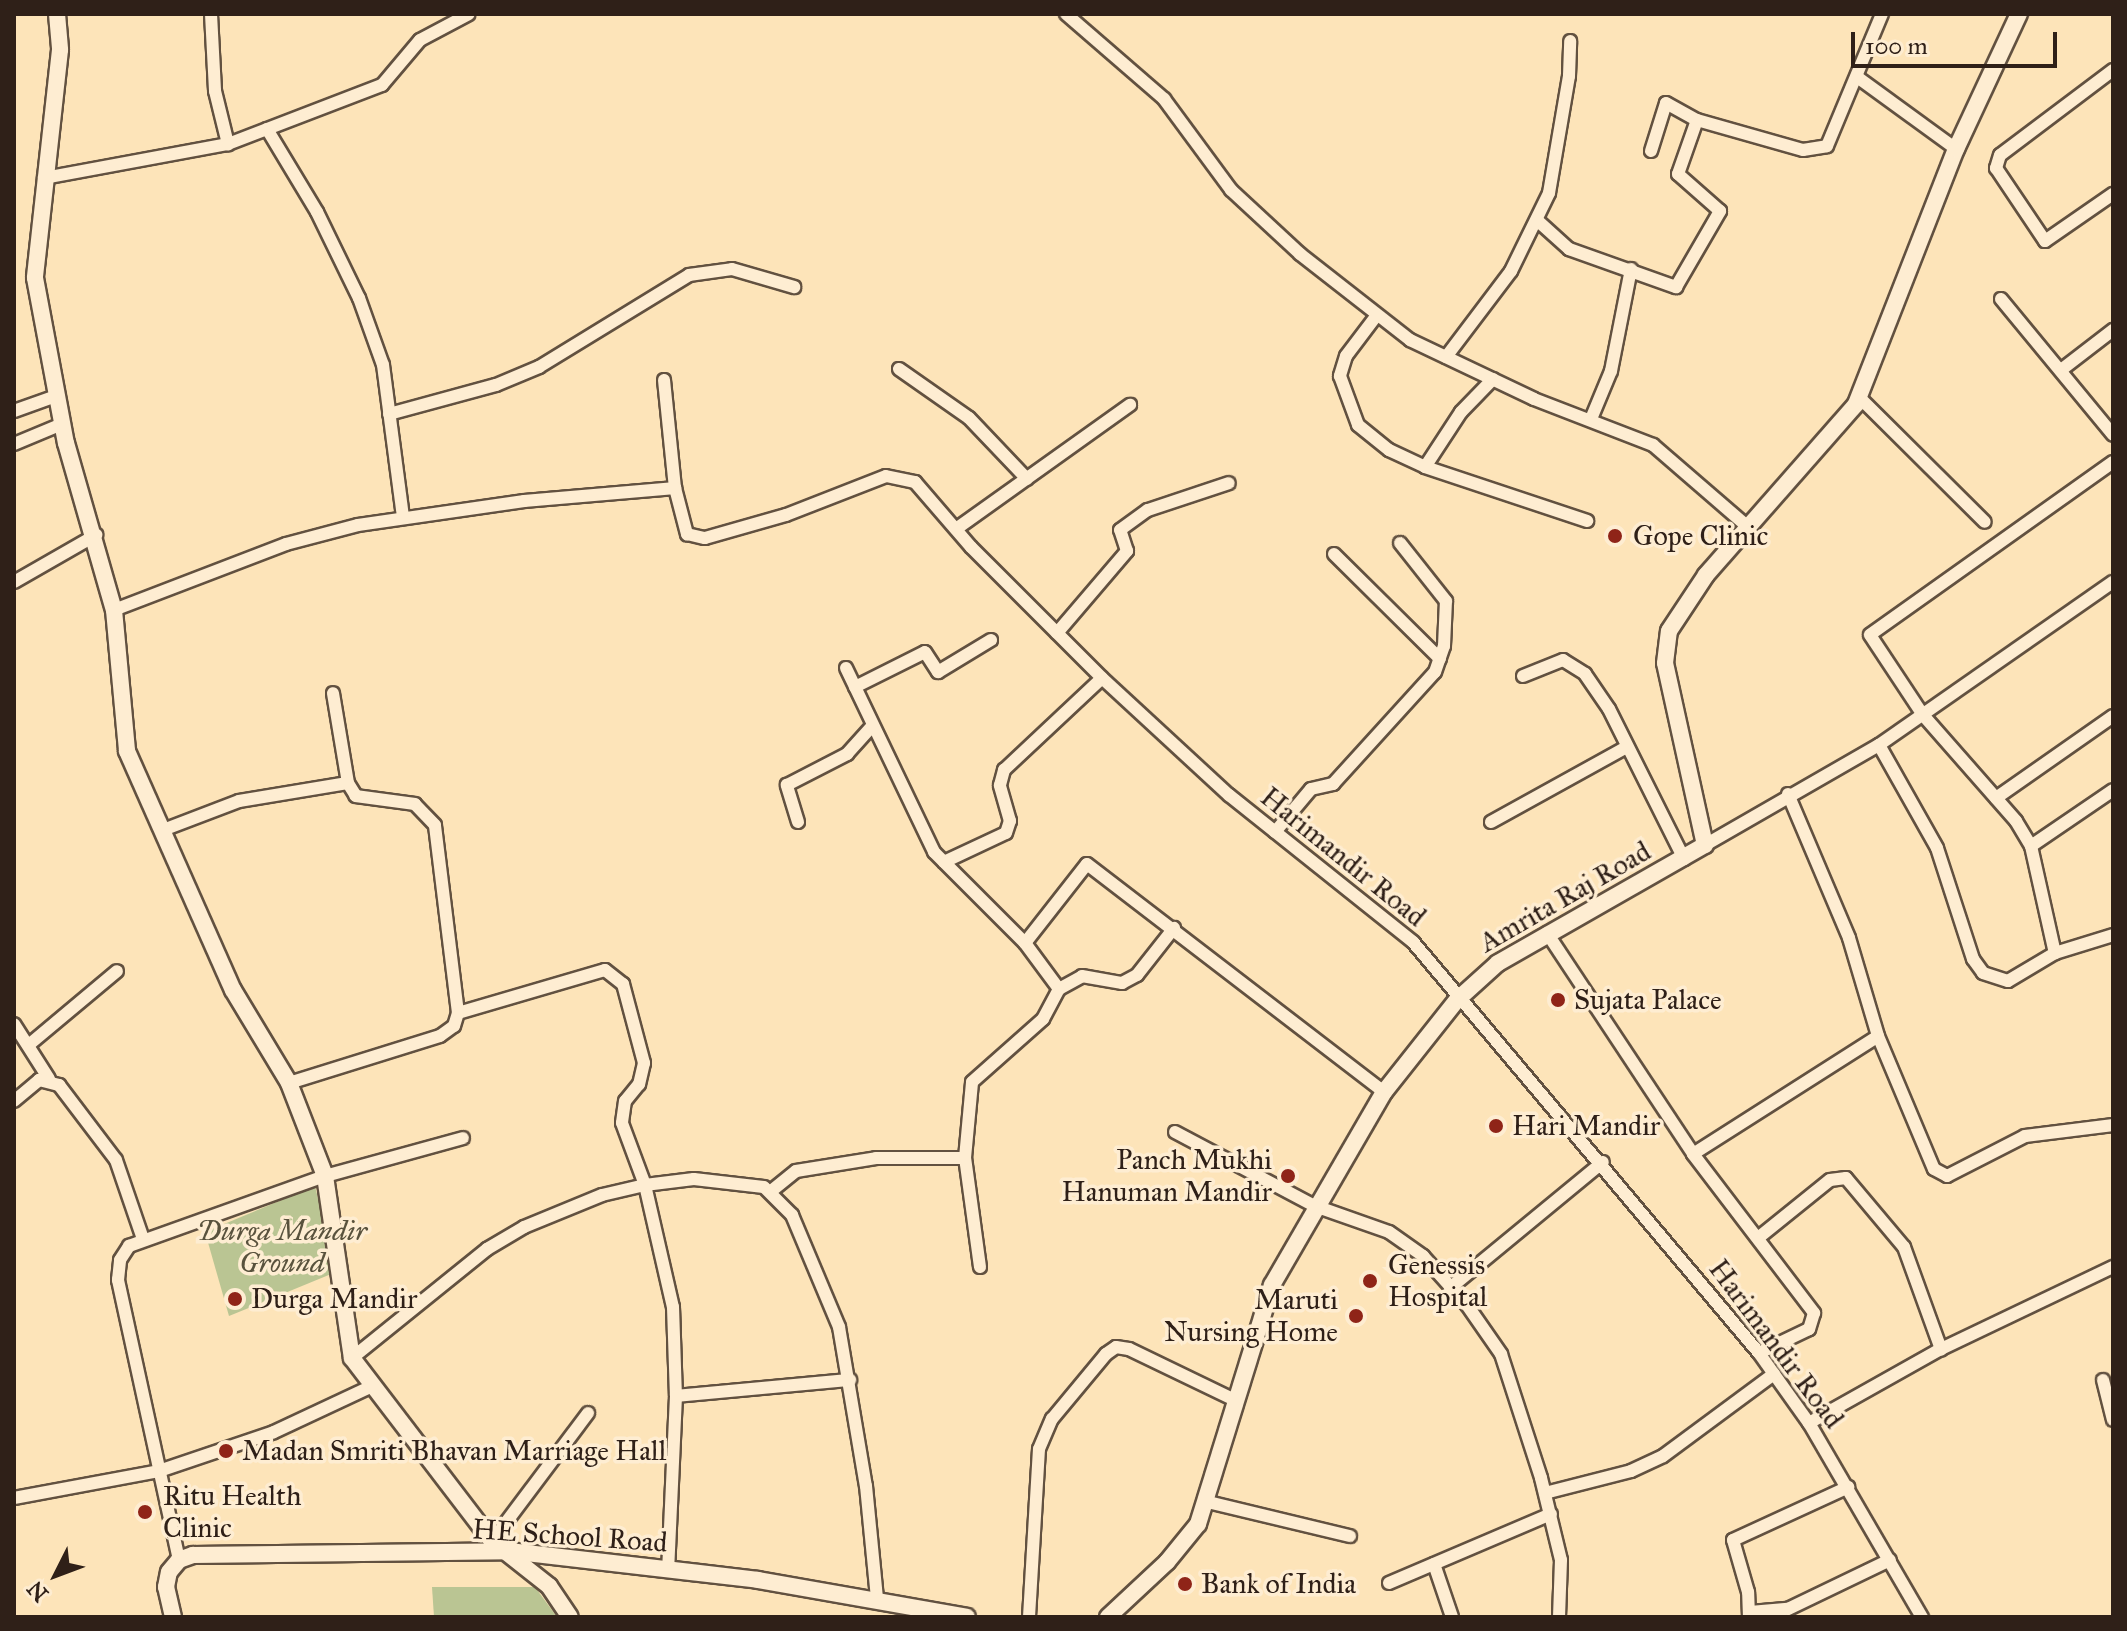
<!DOCTYPE html>
<html>
<head>
<meta charset="utf-8">
<style>
	body { margin:0 }
	#map { position:relative; width:2127px; height:1631px; overflow:hidden; background:#fde4b9; font-family:"IM FELL Great Primer",serif }
	div>[style] { position:absolute }
	[style*='--x'] { left:calc(var(--x)*1px); top:calc(var(--y)*1px); width:calc(var(--w)*1px); rotate:calc(var(--a)*1deg) }
	.green>* { inset:0; background:#bac593 }
	.roads { filter:drop-shadow(2px 0 #625140) drop-shadow(-2px 0 #625140) drop-shadow(0 2px #625140) drop-shadow(0 -2px #625140) }
	.street>* { height:12px; margin:-6px; padding:0 6px; transform-origin:6px; border-radius:6px; background:#feedd2 }
	.secondary>* { height:16px; margin:-8px; padding:0 8px; transform-origin:8px; border-radius:8px; background:#feedd2 }
	.dots>* { width:22px; height:22px; translate:-50% -50%; box-sizing:border-box; border:4px solid #feedd2; border-radius:50% }
	span { translate:-50% -50%; white-space:nowrap; text-align:center; line-height:1.15; -webkit-text-stroke:7px #feedd2; paint-order:stroke }
	.poi-label { font-size:28px; color:#2f2018 }
	.left { translate:0 -50%; text-align:left }
	.right { translate:-100% -50%; text-align:right }
	.street-label { font-size:28px; color:#2f2018 }
	.park-label { font-size:28px; color:#59523d; font-style:italic }
	.frame { position:absolute; inset:0; border:16px solid #2f2018; pointer-events:none }
	.north { position:absolute; left:16px; top:1535px; width:80px; height:80px; -webkit-text-stroke:6px #feedd2; paint-order:stroke; rotate:228deg; font-size:22px; font-weight:700; line-height:32px; text-align:center; color:#2f2018 }
	.north::after { content:''; display:block; margin:auto; width:28px; height:36px; background:#2f2018; clip-path:polygon(50% 0,100% 100%,50% 72%,0 100%) }
	.scale { position:absolute; left:1851px; top:32px; width:206px; height:36px; box-sizing:border-box; border:4px solid #2f2018; border-top:0; padding-left:10px; font-size:24px; line-height:28px; white-space:nowrap; color:#2f2018; -webkit-text-stroke:6px #feedd2; paint-order:stroke }
</style>
</head>
<body>
<div id="map">
	<div class="green">
		<i style="clip-path:polygon(315px 1186px,336px 1272px,229px 1316px,205px 1232px)"></i>
		<i style="clip-path:polygon(432px 1587px,535px 1587px,557px 1617px,434px 1617px)"></i>
	</div>
	<div class="roads">
		<div class="street">
			<i style="--x:211;--y:14;--w:77;--a:87"></i>
			<i style="--x:215;--y:91;--w:55;--a:76.2"></i>
			<i style="--x:1066;--y:14;--w:130;--a:40.9"></i>
			<i style="--x:1164;--y:99;--w:113;--a:53.6"></i>
			<i style="--x:1231;--y:190;--w:94;--a:42.8"></i>
			<i style="--x:1300;--y:254;--w:140;--a:38"></i>
			<i style="--x:1410;--y:340;--w:137;--a:25.4"></i>
			<i style="--x:1534;--y:399;--w:128;--a:21.1"></i>
			<i style="--x:1653;--y:445;--w:125;--a:40.8"></i>
			<i style="--x:2113;--y:70;--w:141;--a:143"></i>
			<i style="--x:2000;--y:155;--w:14;--a:107"></i>
			<i style="--x:1996;--y:168;--w:88;--a:56.1"></i>
			<i style="--x:2045;--y:241;--w:83;--a:-34.7"></i>
			<i style="--x:1857;--y:77;--w:122;--a:36"></i>
			<i style="--x:267;--y:129;--w:97;--a:58.9"></i>
			<i style="--x:317;--y:212;--w:96;--a:64"></i>
			<i style="--x:359;--y:298;--w:71;--a:70.3"></i>
			<i style="--x:383;--y:365;--w:153;--a:82.5"></i>
			<i style="--x:1651;--y:151;--w:50;--a:-72.6"></i>
			<i style="--x:1666;--y:103;--w:35;--a:29"></i>
			<i style="--x:1697;--y:120;--w:110;--a:15.8"></i>
			<i style="--x:1803;--y:150;--w:24;--a:-9"></i>
			<i style="--x:1827;--y:146;--w:143;--a:-67.4"></i>
			<i style="--x:44;--y:178;--w:187;--a:-10.5"></i>
			<i style="--x:228;--y:144;--w:165;--a:-21"></i>
			<i style="--x:382;--y:85;--w:59;--a:-49.8"></i>
			<i style="--x:420;--y:40;--w:55;--a:-28"></i>
			<i style="--x:1538;--y:221;--w:42;--a:42.1"></i>
			<i style="--x:1569;--y:249;--w:114;--a:19.6"></i>
			<i style="--x:1676;--y:287;--w:88;--a:-59.9"></i>
			<i style="--x:1720;--y:211;--w:56;--a:-138.6"></i>
			<i style="--x:1678;--y:174;--w:57;--a:-70.6"></i>
			<i style="--x:2001;--y:299;--w:176;--a:50.5"></i>
			<i style="--x:1377;--y:315;--w:51;--a:127.1"></i>
			<i style="--x:1346;--y:356;--w:21;--a:107"></i>
			<i style="--x:1340;--y:376;--w:52;--a:69.8"></i>
			<i style="--x:1358;--y:425;--w:40;--a:39"></i>
			<i style="--x:1389;--y:450;--w:40;--a:25"></i>
			<i style="--x:1425;--y:467;--w:171;--a:18.4"></i>
			<i style="--x:1446;--y:357;--w:108;--a:-52.9"></i>
			<i style="--x:1511;--y:271;--w:87;--a:-64"></i>
			<i style="--x:1549;--y:193;--w:119;--a:-80.3"></i>
			<i style="--x:1569;--y:76;--w:35;--a:-88"></i>
			<i style="--x:899;--y:369;--w:85;--a:35"></i>
			<i style="--x:969;--y:418;--w:84;--a:46.4"></i>
			<i style="--x:2061;--y:370;--w:66;--a:-37.6"></i>
			<i style="--x:664;--y:380;--w:109;--a:84.2"></i>
			<i style="--x:675;--y:488;--w:48;--a:75.4"></i>
			<i style="--x:687;--y:534;--w:18;--a:13"></i>
			<i style="--x:705;--y:538;--w:84;--a:-15.9"></i>
			<i style="--x:786;--y:515;--w:107;--a:-21.3"></i>
			<i style="--x:886;--y:476;--w:30;--a:12"></i>
			<i style="--x:915;--y:482;--w:86;--a:49.3"></i>
			<i style="--x:971;--y:547;--w:185;--a:45"></i>
			<i style="--x:1102;--y:678;--w:173;--a:42.7"></i>
			<i style="--x:1229;--y:795;--w:236;--a:38.6"></i>
			<i style="--x:1413;--y:942;--w:537;--a:49.91"></i>
			<i style="--x:1759;--y:1353;--w:86;--a:54.5"></i>
			<i style="--x:1809;--y:1423;--w:225;--a:59.8"></i>
			<i style="--x:1859;--y:397;--w:177;--a:44.8"></i>
			<i style="--x:14;--y:411;--w:45;--a:-19.7"></i>
			<i style="--x:389;--y:414;--w:111;--a:-15.2"></i>
			<i style="--x:496;--y:385;--w:47;--a:-22.7"></i>
			<i style="--x:539;--y:367;--w:176;--a:-31.5"></i>
			<i style="--x:689;--y:275;--w:43;--a:-7.9"></i>
			<i style="--x:732;--y:269;--w:65;--a:16.2"></i>
			<i style="--x:1591;--y:419;--w:52;--a:-67.4"></i>
			<i style="--x:1611;--y:371;--w:104;--a:-78.9"></i>
			<i style="--x:14;--y:444;--w:52;--a:-22.6"></i>
			<i style="--x:2113;--y:462;--w:298;--a:144.6"></i>
			<i style="--x:1870;--y:635;--w:96;--a:56.5"></i>
			<i style="--x:1923;--y:715;--w:141;--a:48.7"></i>
			<i style="--x:2016;--y:821;--w:29;--a:59"></i>
			<i style="--x:2031;--y:846;--w:110;--a:77.4"></i>
			<i style="--x:2055;--y:953;--w:61;--a:-17.2"></i>
			<i style="--x:1425;--y:467;--w:66;--a:-56.8"></i>
			<i style="--x:1461;--y:412;--w:46;--a:-45.9"></i>
			<i style="--x:956;--y:529;--w:214;--a:-35.5"></i>
			<i style="--x:1334;--y:554;--w:149;--a:44.7"></i>
			<i style="--x:14;--y:582;--w:95;--a:-29.8"></i>
			<i style="--x:114;--y:610;--w:184;--a:-21"></i>
			<i style="--x:286;--y:544;--w:74;--a:-14.8"></i>
			<i style="--x:358;--y:525;--w:168;--a:-8.2"></i>
			<i style="--x:524;--y:501;--w:152;--a:-4.9"></i>
			<i style="--x:1057;--y:633;--w:108;--a:-49.5"></i>
			<i style="--x:1127;--y:551;--w:22;--a:-108"></i>
			<i style="--x:1120;--y:530;--w:34;--a:-36"></i>
			<i style="--x:1148;--y:510;--w:85;--a:-18.4"></i>
			<i style="--x:846;--y:668;--w:204;--a:64.4"></i>
			<i style="--x:934;--y:852;--w:129;--a:45"></i>
			<i style="--x:1025;--y:943;--w:100;--a:-51.9"></i>
			<i style="--x:1087;--y:864;--w:374;--a:37.5"></i>
			<i style="--x:1523;--y:676;--w:43;--a:-21.8"></i>
			<i style="--x:1563;--y:660;--w:26;--a:32"></i>
			<i style="--x:1585;--y:674;--w:42;--a:55.6"></i>
			<i style="--x:1609;--y:709;--w:168;--a:63.4"></i>
			<i style="--x:855;--y:687;--w:78;--a:-26.6"></i>
			<i style="--x:925;--y:652;--w:24;--a:57"></i>
			<i style="--x:938;--y:672;--w:62;--a:-31.1"></i>
			<i style="--x:1879;--y:745;--w:118;--a:60.6"></i>
			<i style="--x:1937;--y:848;--w:117;--a:72"></i>
			<i style="--x:1973;--y:959;--w:17;--a:54"></i>
			<i style="--x:1983;--y:973;--w:26;--a:18"></i>
			<i style="--x:2008;--y:981;--w:55;--a:-30.8"></i>
			<i style="--x:1788;--y:794;--w:156;--a:67"></i>
			<i style="--x:1849;--y:938;--w:102;--a:73.5"></i>
			<i style="--x:1878;--y:1036;--w:144;--a:67.2"></i>
			<i style="--x:1934;--y:1169;--w:15;--a:28"></i>
			<i style="--x:1947;--y:1176;--w:88;--a:-27.1"></i>
			<i style="--x:2025;--y:1136;--w:89;--a:-7.1"></i>
			<i style="--x:1996;--y:798;--w:143;--a:-35"></i>
			<i style="--x:798;--y:822;--w:39;--a:-107"></i>
			<i style="--x:787;--y:785;--w:68;--a:-27.3"></i>
			<i style="--x:847;--y:754;--w:38;--a:-48"></i>
			<i style="--x:1491;--y:822;--w:155;--a:-28.9"></i>
			<i style="--x:163;--y:830;--w:81;--a:-20.9"></i>
			<i style="--x:239;--y:801;--w:110;--a:-9.4"></i>
			<i style="--x:1275;--y:832;--w:56;--a:-50.1"></i>
			<i style="--x:1311;--y:789;--w:23;--a:-13"></i>
			<i style="--x:1333;--y:784;--w:151;--a:-47.7"></i>
			<i style="--x:1435;--y:672;--w:28;--a:-71"></i>
			<i style="--x:1444;--y:646;--w:45;--a:-87.5"></i>
			<i style="--x:1446;--y:601;--w:74;--a:-128.4"></i>
			<i style="--x:1705;--y:845;--w:201;--a:-29.9"></i>
			<i style="--x:1879;--y:745;--w:285;--a:-34.9"></i>
			<i style="--x:2031;--y:846;--w:99;--a:-34.3"></i>
			<i style="--x:944;--y:862;--w:68;--a:-25.1"></i>
			<i style="--x:1006;--y:833;--w:13;--a:-72"></i>
			<i style="--x:1010;--y:821;--w:37;--a:-106"></i>
			<i style="--x:1000;--y:785;--w:16;--a:-75"></i>
			<i style="--x:1004;--y:770;--w:134;--a:-43.2"></i>
			<i style="--x:1547;--y:933;--w:265;--a:56.5"></i>
			<i style="--x:1693;--y:1154;--w:200;--a:52.7"></i>
			<i style="--x:1814;--y:1313;--w:17;--a:107"></i>
			<i style="--x:1809;--y:1329;--w:55;--a:154.4"></i>
			<i style="--x:1059;--y:989;--w:26;--a:-29"></i>
			<i style="--x:1082;--y:976;--w:41;--a:9.9"></i>
			<i style="--x:1122;--y:983;--w:17;--a:-28"></i>
			<i style="--x:1137;--y:975;--w:60;--a:-51.8"></i>
			<i style="--x:458;--y:1013;--w:153;--a:-16.3"></i>
			<i style="--x:605;--y:970;--w:23;--a:38"></i>
			<i style="--x:623;--y:984;--w:82;--a:75.1"></i>
			<i style="--x:644;--y:1063;--w:22;--a:103"></i>
			<i style="--x:639;--y:1084;--w:22;--a:129"></i>
			<i style="--x:625;--y:1101;--w:22;--a:98"></i>
			<i style="--x:622;--y:1123;--w:66;--a:69.6"></i>
			<i style="--x:645;--y:1185;--w:125;--a:77.1"></i>
			<i style="--x:673;--y:1307;--w:89;--a:88.1"></i>
			<i style="--x:676;--y:1396;--w:173;--a:92.6"></i>
			<i style="--x:14;--y:1024;--w:65;--a:57.5"></i>
			<i style="--x:31;--y:1043;--w:112;--a:-39.9"></i>
			<i style="--x:289;--y:1083;--w:158;--a:-17.3"></i>
			<i style="--x:440;--y:1036;--w:17;--a:-36"></i>
			<i style="--x:454;--y:1026;--w:14;--a:-73"></i>
			<i style="--x:458;--y:1013;--w:189;--a:-97"></i>
			<i style="--x:435;--y:825;--w:29;--a:-134"></i>
			<i style="--x:415;--y:804;--w:60;--a:-172.3"></i>
			<i style="--x:356;--y:796;--w:15;--a:-122"></i>
			<i style="--x:348;--y:783;--w:91;--a:-99.5"></i>
			<i style="--x:14;--y:1101;--w:33;--a:-40"></i>
			<i style="--x:39;--y:1080;--w:21;--a:14"></i>
			<i style="--x:59;--y:1085;--w:94;--a:52.8"></i>
			<i style="--x:116;--y:1160;--w:83;--a:71.1"></i>
			<i style="--x:1175;--y:1132;--w:158;--a:27.9"></i>
			<i style="--x:1315;--y:1206;--w:78;--a:19.4"></i>
			<i style="--x:1389;--y:1232;--w:42;--a:35.2"></i>
			<i style="--x:1423;--y:1256;--w:66;--a:48.1"></i>
			<i style="--x:1467;--y:1305;--w:60;--a:55.2"></i>
			<i style="--x:1501;--y:1354;--w:130;--a:72.1"></i>
			<i style="--x:1541;--y:1478;--w:84;--a:76.3"></i>
			<i style="--x:1561;--y:1560;--w:57;--a:92"></i>
			<i style="--x:1693;--y:1154;--w:219;--a:-32.5"></i>
			<i style="--x:770;--y:1192;--w:33;--a:-39"></i>
			<i style="--x:796;--y:1171;--w:81;--a:-9.2"></i>
			<i style="--x:876;--y:1158;--w:89;--a:0"></i>
			<i style="--x:1758;--y:1238;--w:92;--a:-38.9"></i>
			<i style="--x:1830;--y:1180;--w:16;--a:-7"></i>
			<i style="--x:1846;--y:1178;--w:90;--a:50"></i>
			<i style="--x:1904;--y:1247;--w:109;--a:70.1"></i>
			<i style="--x:980;--y:1267;--w:110;--a:-97.8"></i>
			<i style="--x:965;--y:1158;--w:76;--a:-84.7"></i>
			<i style="--x:972;--y:1082;--w:95;--a:-41.6"></i>
			<i style="--x:1043;--y:1019;--w:34;--a:-62"></i>
			<i style="--x:1059;--y:989;--w:57;--a:-126.5"></i>
			<i style="--x:1450;--y:1288;--w:198;--a:-39.5"></i>
			<i style="--x:352;--y:1358;--w:174;--a:-38.9"></i>
			<i style="--x:487;--y:1249;--w:43;--a:-30.7"></i>
			<i style="--x:524;--y:1227;--w:84;--a:-22.3"></i>
			<i style="--x:602;--y:1195;--w:44;--a:-13.1"></i>
			<i style="--x:645;--y:1185;--w:49;--a:-7"></i>
			<i style="--x:694;--y:1179;--w:70;--a:6.5"></i>
			<i style="--x:764;--y:1187;--w:40;--a:45"></i>
			<i style="--x:792;--y:1215;--w:121;--a:67.2"></i>
			<i style="--x:839;--y:1327;--w:161;--a:80.4"></i>
			<i style="--x:866;--y:1486;--w:113;--a:84.4"></i>
			<i style="--x:2103;--y:1380;--w:41;--a:76"></i>
			<i style="--x:676;--y:1396;--w:175;--a:-5.3"></i>
			<i style="--x:1809;--y:1423;--w:151;--a:-29.3"></i>
			<i style="--x:1941;--y:1349;--w:191;--a:-25.5"></i>
			<i style="--x:1545;--y:1493;--w:89;--a:-14.3"></i>
			<i style="--x:1631;--y:1471;--w:35;--a:-25"></i>
			<i style="--x:1663;--y:1456;--w:138;--a:-36.5"></i>
			<i style="--x:14;--y:1498;--w:147;--a:-10.5"></i>
			<i style="--x:159;--y:1471;--w:121;--a:-18.7"></i>
			<i style="--x:274;--y:1432;--w:106;--a:-25.1"></i>
			<i style="--x:1208;--y:1502;--w:146;--a:13.5"></i>
			<i style="--x:492;--y:1541;--w:160;--a:-53.1"></i>
			<i style="--x:179;--y:1560;--w:287;--a:-102.3"></i>
			<i style="--x:118;--y:1280;--w:20;--a:-84"></i>
			<i style="--x:120;--y:1260;--w:17;--a:-57"></i>
			<i style="--x:129;--y:1246;--w:208;--a:-19.7"></i>
			<i style="--x:325;--y:1176;--w:143;--a:-15.4"></i>
			<i style="--x:1434;--y:1564;--w:56;--a:71.2"></i>
			<i style="--x:1389;--y:1583;--w:176;--a:-23.1"></i>
			<i style="--x:1750;--y:1612;--w:38;--a:-5"></i>
			<i style="--x:1788;--y:1609;--w:113;--a:-25.7"></i>
			<i style="--x:1029;--y:1617;--w:168;--a:-86.6"></i>
			<i style="--x:1039;--y:1449;--w:33;--a:-67"></i>
			<i style="--x:1052;--y:1419;--w:85;--a:-50.3"></i>
			<i style="--x:1106;--y:1354;--w:12;--a:-35"></i>
			<i style="--x:1116;--y:1347;--w:13;--a:9"></i>
			<i style="--x:1129;--y:1349;--w:120;--a:25.7"></i>
			<i style="--x:1749;--y:1617;--w:25;--a:-92"></i>
			<i style="--x:1748;--y:1592;--w:54;--a:-106.1"></i>
			<i style="--x:1733;--y:1540;--w:127;--a:-24.7"></i>
		</div>
		<div class="secondary">
			<i style="--x:57;--y:14;--w:36;--a:85"></i>
			<i style="--x:60;--y:50;--w:229;--a:96.3"></i>
			<i style="--x:35;--y:278;--w:168;--a:79.4"></i>
			<i style="--x:66;--y:443;--w:174;--a:74"></i>
			<i style="--x:114;--y:610;--w:142;--a:84.7"></i>
			<i style="--x:127;--y:751;--w:261;--a:66.1"></i>
			<i style="--x:233;--y:990;--w:109;--a:58.9"></i>
			<i style="--x:289;--y:1083;--w:100;--a:68.8"></i>
			<i style="--x:325;--y:1176;--w:184;--a:81.6"></i>
			<i style="--x:352;--y:1358;--w:230;--a:52.6"></i>
			<i style="--x:492;--y:1541;--w:73;--a:38.3"></i>
			<i style="--x:549;--y:1586;--w:37;--a:56"></i>
			<i style="--x:173;--y:1617;--w:31;--a:-103"></i>
			<i style="--x:166;--y:1587;--w:15;--a:-79"></i>
			<i style="--x:169;--y:1572;--w:16;--a:-50"></i>
			<i style="--x:179;--y:1560;--w:15;--a:-20"></i>
			<i style="--x:193;--y:1555;--w:316;--a:-0.7"></i>
			<i style="--x:509;--y:1551;--w:251;--a:6.6"></i>
			<i style="--x:758;--y:1580;--w:212;--a:10"></i>
			<i style="--x:1108;--y:1617;--w:81;--a:-43"></i>
			<i style="--x:1167;--y:1562;--w:49;--a:-50.8"></i>
			<i style="--x:1198;--y:1524;--w:250;--a:-72.8"></i>
			<i style="--x:1272;--y:1285;--w:223;--a:-59.9"></i>
			<i style="--x:1384;--y:1092;--w:117;--a:-51.6"></i>
			<i style="--x:1457;--y:1000;--w:55;--a:-42.1"></i>
			<i style="--x:1498;--y:963;--w:238;--a:-29.7"></i>
			<i style="--x:1705;--y:845;--w:186;--a:-102.4"></i>
			<i style="--x:1665;--y:663;--w:32;--a:-83"></i>
			<i style="--x:1669;--y:631;--w:67;--a:-56.5"></i>
			<i style="--x:1706;--y:575;--w:227;--a:-48.7"></i>
			<i style="--x:1856;--y:404;--w:274;--a:-68.6"></i>
			<i style="--x:1956;--y:149;--w:149;--a:-65"></i>
		</div>
	</div>
	<div class="dots">
		<i style="left:1615px;top:536px;background:#8f2418"></i>
		<i style="left:1558px;top:1000px;background:#8f2418"></i>
		<i style="left:1496px;top:1126px;background:#8f2418"></i>
		<i style="left:1288px;top:1176px;background:#8f2418"></i>
		<i style="left:1370px;top:1281px;background:#8f2418"></i>
		<i style="left:235px;top:1299px;background:#8f2418"></i>
		<i style="left:1356px;top:1316px;background:#8f2418"></i>
		<i style="left:226px;top:1451px;background:#8f2418"></i>
		<i style="left:145px;top:1512px;background:#8f2418"></i>
		<i style="left:1185px;top:1584px;background:#8f2418"></i>
	</div>
	<div class="poi-label">
		<span class="left" style="left:1633px;top:536px">Gope Clinic</span>
		<span class="left" style="left:1574px;top:1000px">Sujata Palace</span>
		<span class="left" style="left:1512px;top:1126px">Hari Mandir</span>
		<span class="right" style="left:1272px;top:1176px">Panch Mukhi<br>Hanuman Mandir</span>
		<span class="left" style="left:1388px;top:1281px">Genessis<br>Hospital</span>
		<span class="left" style="left:251px;top:1299px">Durga Mandir</span>
		<span class="right" style="left:1338px;top:1316px">Maruti<br>Nursing Home</span>
		<span class="left" style="left:242px;top:1451px">Madan Smriti Bhavan Marriage Hall</span>
		<span class="left" style="left:163px;top:1512px">Ritu Health<br>Clinic</span>
		<span class="left" style="left:1201px;top:1584px">Bank of India</span>
	</div>
	<div class="street-label">
		<span style="left:1343px;top:857px;rotate:39deg">Harimandir Road</span>
		<span style="left:1565px;top:897px;rotate:-30deg">Amrita Raj Road</span>
		<span style="left:1776px;top:1344px;rotate:53deg">Harimandir Road</span>
		<span style="left:570px;top:1536px;rotate:4deg">HE School Road</span>
	</div>
	<div class="park-label">
		<span style="left:282px;top:1247px">Durga Mandir<br>Ground</span>
	</div>
	<div class="frame"></div>
	<div class="north">N</div>
	<div class="scale">100 m</div>
</div>
</body>
</html>
